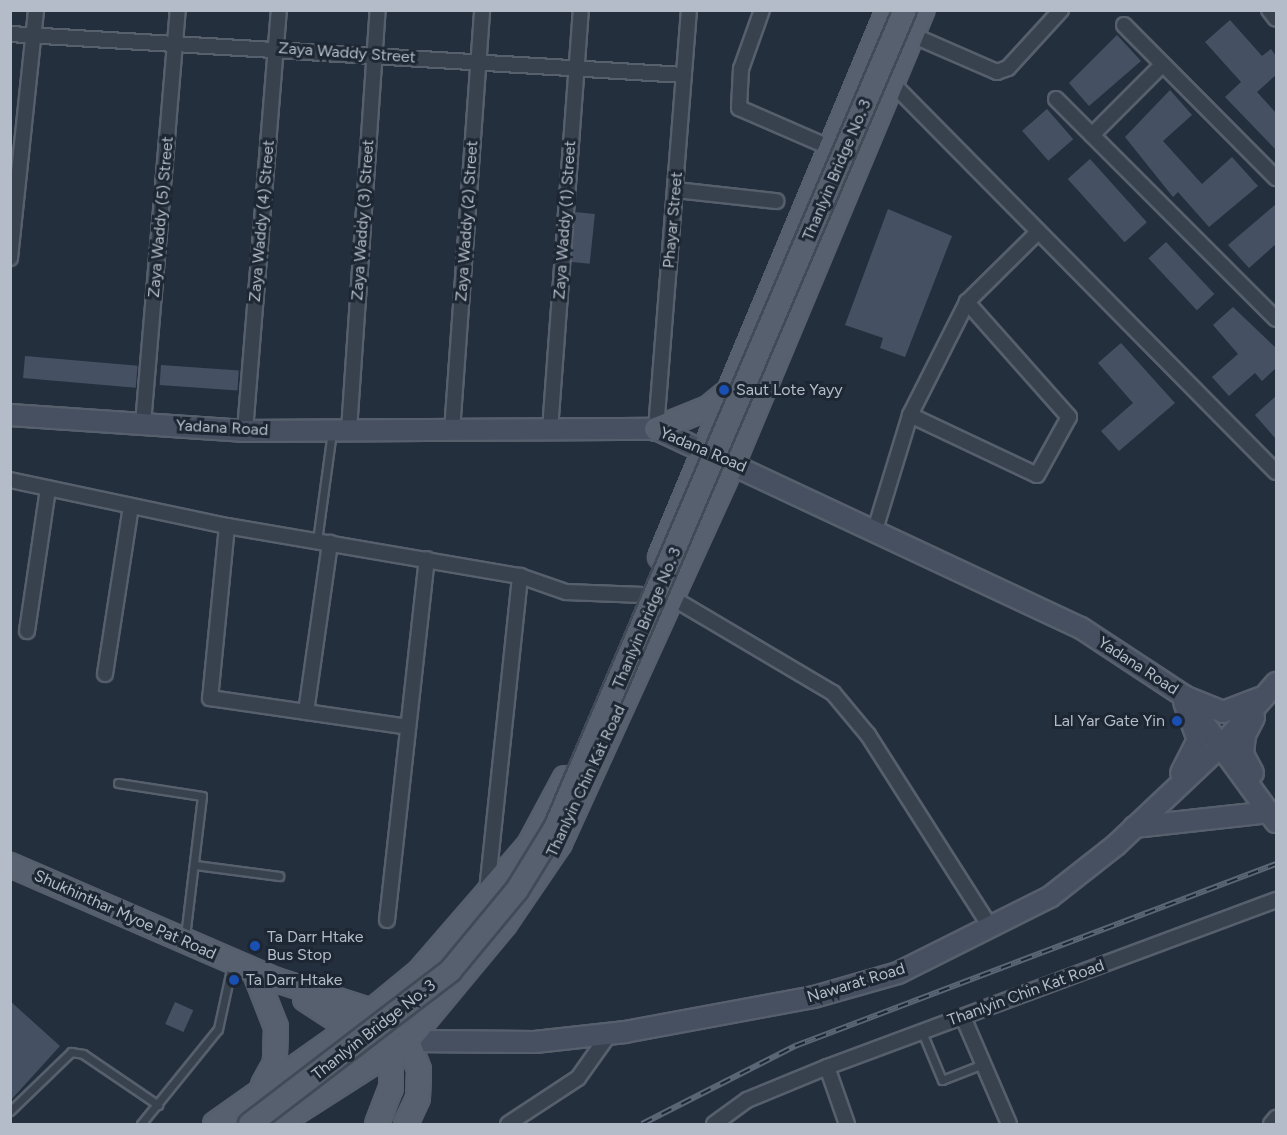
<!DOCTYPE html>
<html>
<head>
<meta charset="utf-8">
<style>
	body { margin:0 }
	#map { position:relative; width:1287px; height:1135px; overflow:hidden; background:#242f3e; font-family:Figtree,sans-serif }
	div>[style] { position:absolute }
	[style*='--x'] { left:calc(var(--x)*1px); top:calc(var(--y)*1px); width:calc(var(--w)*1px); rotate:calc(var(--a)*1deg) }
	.building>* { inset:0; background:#455162; transform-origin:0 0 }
	.roads { filter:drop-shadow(2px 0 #565f6c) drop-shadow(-2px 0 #565f6c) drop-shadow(0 2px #565f6c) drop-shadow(0 -2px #565f6c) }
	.lane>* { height:7px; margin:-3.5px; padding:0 3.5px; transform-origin:3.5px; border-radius:3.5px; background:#38414e }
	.street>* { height:14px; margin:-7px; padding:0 7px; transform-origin:7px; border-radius:7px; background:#38414e }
	.secondary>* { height:20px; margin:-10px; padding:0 10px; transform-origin:10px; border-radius:10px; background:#465061 }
	.primary>* { height:22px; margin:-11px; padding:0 11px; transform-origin:11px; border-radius:11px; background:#56606e }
	.rail>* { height:6px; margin-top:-3px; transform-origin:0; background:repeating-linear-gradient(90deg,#1d2633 0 11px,#5a6575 0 22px); box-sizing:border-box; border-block:2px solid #5a6575 }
	.bridges { filter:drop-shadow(2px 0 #414a57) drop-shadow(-2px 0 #414a57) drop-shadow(0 2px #414a57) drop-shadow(0 -2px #414a57) }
	.primary-bridge>* { height:22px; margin:-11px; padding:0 11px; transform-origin:11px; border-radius:11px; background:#56606e }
	.dots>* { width:16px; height:16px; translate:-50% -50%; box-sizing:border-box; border:3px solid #1d2633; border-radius:50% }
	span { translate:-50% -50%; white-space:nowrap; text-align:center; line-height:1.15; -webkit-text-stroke:6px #1d2633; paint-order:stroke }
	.street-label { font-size:16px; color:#b4bcc9 }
	.poi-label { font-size:16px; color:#b4bcc9 }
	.left { translate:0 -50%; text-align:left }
	.right { translate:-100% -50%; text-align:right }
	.frame { position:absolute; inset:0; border:12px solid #b4bcc9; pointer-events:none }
</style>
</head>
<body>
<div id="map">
	<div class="building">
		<i style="clip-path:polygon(1230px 20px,1262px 56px,1271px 49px,1276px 56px,1276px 75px,1257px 92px,1276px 113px,1276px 150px,1225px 97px,1241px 82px,1205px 42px)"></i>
		<i style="clip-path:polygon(1117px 35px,1141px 61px,1089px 106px,1069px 83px)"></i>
		<i style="clip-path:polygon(1170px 90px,1192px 115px,1163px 141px,1202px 184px,1232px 157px,1258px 186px,1209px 227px,1178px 192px,1173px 197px,1125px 137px)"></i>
		<i style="left:1047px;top:109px;width:40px;height:33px;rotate:49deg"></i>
		<i style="left:1090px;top:159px;width:85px;height:30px;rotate:48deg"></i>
		<i style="clip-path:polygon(1276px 204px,1276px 244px,1249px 268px,1228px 245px)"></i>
		<i style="clip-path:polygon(888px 209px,952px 236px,905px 357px,880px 348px,883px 338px,845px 325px)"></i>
		<i style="left:575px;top:212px;width:20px;height:50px;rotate:6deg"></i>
		<i style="left:1166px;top:242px;width:71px;height:24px;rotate:47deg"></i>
		<i style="clip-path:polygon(1233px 307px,1276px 348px,1276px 368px,1262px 381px,1255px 373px,1229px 396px,1212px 377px,1238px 354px,1213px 325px)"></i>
		<i style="clip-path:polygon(1121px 343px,1175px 403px,1119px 451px,1101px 431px,1133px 403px,1098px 363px)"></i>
		<i style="left:25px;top:356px;width:113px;height:22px;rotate:5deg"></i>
		<i style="left:161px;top:365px;width:78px;height:20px;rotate:4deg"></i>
		<i style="clip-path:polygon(1276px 396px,1276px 439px,1255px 415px)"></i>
		<i style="clip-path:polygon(10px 1001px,60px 1046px,10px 1101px)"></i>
		<i style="left:175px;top:1002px;width:20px;height:24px;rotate:24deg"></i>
	</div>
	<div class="roads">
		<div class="lane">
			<i style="--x:317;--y:541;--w:110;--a:-82.2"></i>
			<i style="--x:118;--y:783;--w:85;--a:8.8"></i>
			<i style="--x:202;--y:796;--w:141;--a:96.9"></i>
			<i style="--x:195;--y:865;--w:85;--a:7.5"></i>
			<i style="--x:922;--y:1032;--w:52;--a:67.4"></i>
			<i style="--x:942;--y:1080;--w:44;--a:-21.3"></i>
			<i style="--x:10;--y:1111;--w:85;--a:-44"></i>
			<i style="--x:71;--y:1052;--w:12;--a:9"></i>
			<i style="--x:83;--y:1054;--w:91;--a:34.2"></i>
			<i style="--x:141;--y:1124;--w:122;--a:-51"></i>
			<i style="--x:218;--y:1029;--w:66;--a:-77.7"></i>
		</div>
		<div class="street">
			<i style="--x:762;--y:10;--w:63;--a:109.6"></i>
			<i style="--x:741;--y:69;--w:39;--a:93"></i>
			<i style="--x:739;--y:108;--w:100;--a:23.5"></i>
			<i style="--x:1269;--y:10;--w:11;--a:52"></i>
			<i style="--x:1124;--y:25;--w:216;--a:45.2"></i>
			<i style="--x:10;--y:34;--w:675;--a:3.48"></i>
			<i style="--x:912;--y:35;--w:93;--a:23.5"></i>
			<i style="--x:997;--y:72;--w:12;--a:-20"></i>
			<i style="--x:1008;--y:68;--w:79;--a:-47.6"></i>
			<i style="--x:891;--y:82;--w:548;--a:45.37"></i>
			<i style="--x:1056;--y:99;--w:311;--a:45"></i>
			<i style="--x:1092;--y:135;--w:100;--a:-45"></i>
			<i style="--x:676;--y:190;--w:101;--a:6.3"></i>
			<i style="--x:10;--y:258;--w:249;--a:-84"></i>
			<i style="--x:910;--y:415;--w:140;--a:25.3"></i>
			<i style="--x:1037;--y:475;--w:66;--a:-61.1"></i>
			<i style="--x:1069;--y:417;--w:154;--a:-131.6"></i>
			<i style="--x:143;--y:424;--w:415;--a:-85.2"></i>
			<i style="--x:656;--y:429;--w:420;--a:-85.5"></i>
			<i style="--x:349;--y:430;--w:421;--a:-86.1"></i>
			<i style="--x:550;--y:430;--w:421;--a:-85.8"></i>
			<i style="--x:245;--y:431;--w:422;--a:-85.4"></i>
			<i style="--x:452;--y:431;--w:422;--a:-85.9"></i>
			<i style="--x:10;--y:480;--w:222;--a:12"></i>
			<i style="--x:227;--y:526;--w:297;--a:9.7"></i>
			<i style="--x:520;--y:576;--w:49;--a:19.2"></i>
			<i style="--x:566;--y:592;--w:103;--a:2.2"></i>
			<i style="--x:669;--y:596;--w:191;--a:30.6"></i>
			<i style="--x:833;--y:693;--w:55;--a:50.2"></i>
			<i style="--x:868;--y:735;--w:229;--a:57.5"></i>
			<i style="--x:227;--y:526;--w:173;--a:95.6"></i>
			<i style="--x:210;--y:698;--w:200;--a:8.3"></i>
			<i style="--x:874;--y:533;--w:123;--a:-73"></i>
			<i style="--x:910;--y:415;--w:127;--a:-63.2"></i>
			<i style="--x:967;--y:302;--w:100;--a:-44.6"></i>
			<i style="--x:27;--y:631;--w:144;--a:-81.6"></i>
			<i style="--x:105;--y:674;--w:170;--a:-81.2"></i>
			<i style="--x:306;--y:712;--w:171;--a:-81.9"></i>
			<i style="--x:487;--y:891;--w:317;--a:-84"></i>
			<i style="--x:387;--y:920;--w:363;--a:-83.7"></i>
			<i style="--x:963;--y:1017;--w:116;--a:66.7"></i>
			<i style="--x:827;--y:1067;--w:60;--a:70.7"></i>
			<i style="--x:508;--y:1124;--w:84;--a:-33.3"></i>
			<i style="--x:578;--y:1078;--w:55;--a:-54.6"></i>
			<i style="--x:714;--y:1124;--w:41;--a:-36"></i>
			<i style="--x:747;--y:1100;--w:87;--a:-22.4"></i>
			<i style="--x:827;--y:1067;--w:479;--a:-20.4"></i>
			<i style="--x:1271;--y:1124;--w:8;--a:-50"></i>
		</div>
		<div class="secondary">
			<i style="--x:10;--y:415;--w:236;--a:3.9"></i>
			<i style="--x:245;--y:431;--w:411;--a:-0.3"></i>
			<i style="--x:656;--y:429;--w:469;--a:25.1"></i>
			<i style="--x:1081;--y:628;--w:123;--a:33.4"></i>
			<i style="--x:1184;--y:696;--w:156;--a:53.9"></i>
			<i style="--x:1186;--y:697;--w:40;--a:22"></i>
			<i style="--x:1223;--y:712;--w:39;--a:-21"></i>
			<i style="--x:1181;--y:773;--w:37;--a:-63"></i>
			<i style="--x:1198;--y:740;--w:40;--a:-110.2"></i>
			<i style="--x:1253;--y:773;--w:21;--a:-118"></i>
			<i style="--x:1243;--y:754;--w:19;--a:-84"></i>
			<i style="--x:1245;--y:735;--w:20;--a:-63"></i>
			<i style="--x:1134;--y:827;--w:136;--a:-6.3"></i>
			<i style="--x:408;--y:1041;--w:127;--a:0.5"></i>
			<i style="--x:535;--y:1042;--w:91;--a:-6.3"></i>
			<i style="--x:625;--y:1032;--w:192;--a:-10.5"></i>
			<i style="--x:814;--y:997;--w:87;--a:-15.9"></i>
			<i style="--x:898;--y:973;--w:170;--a:-26.6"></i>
			<i style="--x:1050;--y:897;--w:84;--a:-38.2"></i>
			<i style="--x:1116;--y:845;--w:147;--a:-43.3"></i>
			<i style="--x:1223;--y:744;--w:81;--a:-49"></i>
		</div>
		<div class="primary">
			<i style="--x:656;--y:429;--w:56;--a:-22"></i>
			<i style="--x:708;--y:408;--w:22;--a:-39"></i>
			<i style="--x:660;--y:557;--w:593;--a:-67.37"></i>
			<i style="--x:10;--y:865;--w:287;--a:23.4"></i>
			<i style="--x:273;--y:979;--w:104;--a:17.9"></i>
			<i style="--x:372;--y:1011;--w:47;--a:39.8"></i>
			<i style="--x:408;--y:1041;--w:31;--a:69"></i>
			<i style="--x:419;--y:1070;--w:28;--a:92"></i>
			<i style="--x:418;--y:1098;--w:29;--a:115"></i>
			<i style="--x:254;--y:971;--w:60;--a:68.6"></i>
			<i style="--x:276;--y:1027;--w:36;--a:92"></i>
			<i style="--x:275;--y:1063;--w:25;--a:119"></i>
			<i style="--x:305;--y:999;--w:103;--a:33.1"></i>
			<i style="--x:215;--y:1124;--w:168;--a:-35.3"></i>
			<i style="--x:352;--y:1027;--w:87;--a:-39.4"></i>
			<i style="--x:419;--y:972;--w:168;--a:-49.1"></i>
			<i style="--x:529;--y:845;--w:76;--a:-61.8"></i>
			<i style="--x:278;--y:1124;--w:154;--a:-32.6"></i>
			<i style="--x:408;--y:1041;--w:152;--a:-50.3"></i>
			<i style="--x:505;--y:924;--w:98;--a:-55.8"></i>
			<i style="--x:560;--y:843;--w:420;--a:-65.5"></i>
			<i style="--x:734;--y:461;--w:489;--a:-67.3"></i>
			<i style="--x:377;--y:1124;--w:39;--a:-69"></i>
			<i style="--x:391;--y:1088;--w:33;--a:-90"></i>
		</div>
	</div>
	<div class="rail">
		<i style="--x:642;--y:1124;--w:172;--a:-27"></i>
		<i style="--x:795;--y:1046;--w:514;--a:-20.73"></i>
	</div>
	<div class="bridges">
		<div class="primary-bridge">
			<i style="--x:250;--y:1124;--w:252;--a:-37.4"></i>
			<i style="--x:450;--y:971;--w:105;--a:-50.4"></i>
			<i style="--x:517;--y:890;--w:73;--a:-58.5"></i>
			<i style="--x:555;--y:828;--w:890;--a:-66.84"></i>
		</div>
	</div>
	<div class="dots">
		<i style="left:724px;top:390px;background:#1a4fb4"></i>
		<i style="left:1177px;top:721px;background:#1a4fb4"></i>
		<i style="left:255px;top:946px;background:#1a4fb4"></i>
		<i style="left:234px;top:980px;background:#1a4fb4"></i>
	</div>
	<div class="street-label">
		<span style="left:347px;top:53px;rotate:4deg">Zaya Waddy Street</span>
		<span style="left:837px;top:170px;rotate:-67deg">Thanlyin Bridge No. 3</span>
		<span style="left:161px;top:217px;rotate:-85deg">Zaya Waddy (5) Street</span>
		<span style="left:363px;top:220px;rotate:-86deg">Zaya Waddy (3) Street</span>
		<span style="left:565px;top:220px;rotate:-86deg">Zaya Waddy (1) Street</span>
		<span style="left:673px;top:220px;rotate:-85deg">Phayar Street</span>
		<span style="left:262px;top:221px;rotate:-85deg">Zaya Waddy (4) Street</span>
		<span style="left:467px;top:221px;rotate:-86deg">Zaya Waddy (2) Street</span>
		<span style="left:222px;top:428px;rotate:3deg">Yadana Road</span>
		<span style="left:703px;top:450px;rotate:23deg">Yadana Road</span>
		<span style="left:647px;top:618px;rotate:-67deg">Thanlyin Bridge No. 3</span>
		<span style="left:1138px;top:666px;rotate:33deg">Yadana Road</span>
		<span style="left:586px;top:781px;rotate:-65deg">Thanlyin Chin Kat Road</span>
		<span style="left:125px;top:915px;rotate:24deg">Shukhinthar Myoe Pat Road</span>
		<span style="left:856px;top:983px;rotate:-17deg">Nawarat Road</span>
		<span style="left:1026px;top:993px;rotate:-20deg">Thanlyin Chin Kat Road</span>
		<span style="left:374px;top:1030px;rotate:-38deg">Thanlyin Bridge No. 3</span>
	</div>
	<div class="poi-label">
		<span class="left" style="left:736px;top:390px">Saut Lote Yayy</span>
		<span class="right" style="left:1165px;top:721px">Lal Yar Gate Yin</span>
		<span class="left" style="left:267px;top:946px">Ta Darr Htake<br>Bus Stop</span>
		<span class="left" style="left:246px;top:980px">Ta Darr Htake</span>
	</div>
	<div class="frame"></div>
</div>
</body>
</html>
